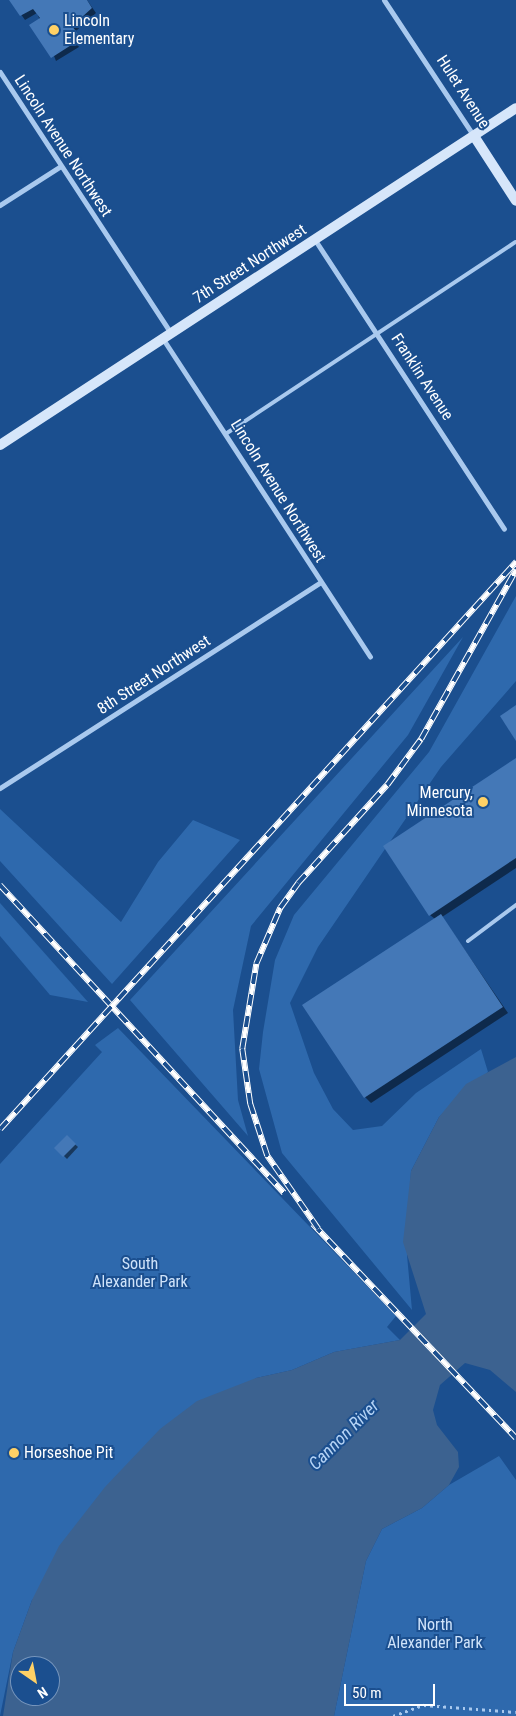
<!DOCTYPE html>
<style>
body{margin:0}
#map{position:relative;width:516px;height:1716px;overflow:hidden;background:#1b4f8f;font-family:"Roboto Condensed",sans-serif}
div>[style]{position:absolute}
.green>*{inset:0;background:#2e69ad}
.water>*{inset:0;background:#3c6290}
.shadow>*{inset:0;background:#0007}
.building>*{inset:0;background:#4478b7}
.path>*{height:2.5px;margin-top:-1.25px;transform-origin:0;background:repeating-linear-gradient(90deg,#a9c9ee 0 2.5px,transparent 0 6.5px)}
.lane>*{height:4px;margin:-2px;padding:0 2px;transform-origin:2px;border-radius:2px;background:#a9c9ee}
.street>*{height:5px;margin:-2.5px;padding:0 2.5px;transform-origin:2.5px;border-radius:2.5px;background:#a9c9ee}
.secondary>*{height:10px;margin:-5px;padding:0 5px;transform-origin:5px;border-radius:5px;background:#d6e6fa}
.rail>*{height:5.5px;margin-top:-2.75px;transform-origin:0;background:repeating-linear-gradient(90deg,#1b4f8f 0 11px,#fff 0 22px);box-sizing:border-box;border-block:1px solid #fff}
.dots>*{width:14px;height:14px;translate:-50% -50%;box-sizing:border-box;border:2px solid #1b4f8f;border-radius:50%}
span{translate:-50% -50%;white-space:nowrap;text-align:center;line-height:1.15;-webkit-text-stroke:4px #1b4f8f;paint-order:stroke}
.poi-label{font-size:16px;color:#fff}
.left{translate:0 -50%;text-align:left}
.right{translate:-100% -50%;text-align:right}
.street-label{font-size:16px;color:#fff}
.park-label{font-size:16px;color:#cfe3fa}
.water-label{font-size:18px;color:#b5d3f5;font-style:italic}
.north{position:absolute;left:10px;top:1656px;width:50px;height:50px;box-sizing:border-box;background:#1b4f8f;border:1px solid #7695bc;border-radius:50%;rotate:147deg;font-size:14px;font-weight:700;line-height:20px;text-align:center;color:#fff}
.north::after{content:'';display:block;margin:auto;width:18px;height:22px;background:#ffd166;clip-path:polygon(50% 0,100% 100%,50% 72%,0 100%)}
.scale{position:absolute;left:344px;top:1684px;width:91px;height:22px;box-sizing:border-box;border:2px solid #fff;border-top:0;padding-left:6px;font-size:15px;line-height:18px;white-space:nowrap;color:#fff;-webkit-text-stroke:4px #1b4f8f;paint-order:stroke}
</style>
<div id="map">
<div class="green">
<i style="clip-path:polygon(516px 596px,516px 681px,441px 767px,318px 947px,290px 1003px,314px 1073px,333px 1109px,353px 1130px,382px 1126px,416px 1093px,481px 1049px,488px 1072px,439px 1117px,411px 1171px,407px 1255px,412px 1310px,282px 1153px,259px 1069px,263px 1032px,275px 960px,294px 915px,429px 752px)"></i>
<i style="clip-path:polygon(463px 637px,408px 735px,251px 926px,233px 1010px,238px 1100px,248px 1136px,130px 1000px)"></i>
<i style="clip-path:polygon(0 809px,121px 922px,158px 862px,193px 820px,240px 840px,112px 984px,0 861px)"></i>
<i style="clip-path:polygon(0 903px,88px 1002px,50px 995px,0 936px)"></i>
<i style="clip-path:polygon(118px 1028px,396px 1316px,387px 1327px,400px 1340px,334px 1352px,292px 1370px,256px 1378px,32px 1600px,13px 1652px,0 1716px,0 1164px,102px 1052px,95px 1045px)"></i>
<i style="clip-path:polygon(499px 1456px,516px 1480px,516px 1716px,334px 1716px,366px 1561px,382px 1529px,422px 1508px,449px 1485px)"></i>
</div>
<div class="water">
<i style="clip-path:polygon(evenodd,516px 1057px,516px 1392px,490px 1370px,465px 1363px,440px 1385px,433px 1410px,437px 1425px,458px 1452px,459px 1467px,449px 1485px,422px 1508px,382px 1529px,366px 1561px,334px 1716px,3px 1716px,13px 1652px,32px 1600px,59px 1546px,105px 1487px,160px 1429px,197px 1401px,256px 1378px,292px 1370px,334px 1352px,400px 1340px,426px 1314px,403px 1242px,411px 1171px,439px 1117px,466px 1084px,516px 1057px,20px 1666px,50px 1666px,50px 1696px,20px 1696px,20px 1666px)"></i>
</div>
<div class="shadow">
<i style="clip-path:polygon(11px 0,87px 0,96px 13px,76px 31px,81px 39px,76px 42px,79px 47px,56px 61px,37px 13px,25px 20px)"></i>
<i style="clip-path:polygon(516px 760px,516px 868px,442px 917px,508px 1013px,371px 1103px,365px 1097px,435px 919px,430px 915px)"></i>
<i style="clip-path:polygon(67px 1137px,78px 1147px,67px 1159px,56px 1148px)"></i>
</div>
<div class="building">
<i style="clip-path:polygon(9px 0,87px 0,92px 8px,72px 26px,78px 34px,73px 37px,76px 42px,51px 58px,29px 25px,40px 18px,33px 9px,20px 16px)"></i>
<i style="clip-path:polygon(516px 705px,516px 741px,500px 716px)"></i>
<i style="clip-path:polygon(516px 758px,516px 858px,429px 916px,383px 846px)"></i>
<i style="clip-path:polygon(441px 914px,503px 1007px,364px 1098px,302px 1005px)"></i>
<i style="clip-path:polygon(67px 1135px,76px 1144px,63px 1157px,54px 1148px)"></i>
</div>
<div class="path">
<i style="left:393px;top:1716px;width:33px;rotate:-20deg"></i>
<i style="left:424px;top:1705px;width:92px;rotate:4.4deg"></i>
</div>
<div class="lane">
<i style="left:227px;top:433px;width:346px;rotate:-33.5deg"></i>
<i style="left:468px;top:941px;width:60px;rotate:-36.9deg"></i>
</div>
<div class="street">
<i style="left:384px;top:0;width:162px;rotate:56.6deg"></i>
<i style="left:0;top:72px;width:312px;rotate:56.8deg"></i>
<i style="left:0;top:205px;width:72px;rotate:-32.6deg"></i>
<i style="left:315px;top:240px;width:345px;rotate:56.8deg"></i>
<i style="left:163px;top:339px;width:379px;rotate:56.9deg"></i>
<i style="left:0;top:788px;width:381px;rotate:-32.7deg"></i>
</div>
<div class="secondary">
<i style="left:474px;top:136px;width:77px;rotate:57.1deg"></i>
<i style="left:0;top:445px;width:616px;rotate:-33.15deg"></i>
</div>
<div class="rail">
<i style="left:0;top:885px;width:419px;rotate:47.3deg"></i>
<i style="left:0;top:1129px;width:767px;rotate:-47.7deg"></i>
<i style="left:313px;top:1224px;width:295px;rotate:46.5deg"></i>
<i style="left:318px;top:1229px;width:89px;rotate:-124.9deg"></i>
<i style="left:267px;top:1156px;width:55px;rotate:-108.1deg"></i>
<i style="left:250px;top:1104px;width:56px;rotate:-98.3deg"></i>
<i style="left:242px;top:1049px;width:86px;rotate:-80.6deg"></i>
<i style="left:256px;top:964px;width:61px;rotate:-66.8deg"></i>
<i style="left:280px;top:908px;width:31px;rotate:-54deg"></i>
<i style="left:298px;top:883px;width:132px;rotate:-47.8deg"></i>
<i style="left:387px;top:785px;width:57px;rotate:-53.5deg"></i>
<i style="left:421px;top:739px;width:194px;rotate:-60.7deg"></i>
</div>
<div class="dots">
<i style="left:54px;top:30px;background:#ffd166"></i>
<i style="left:483px;top:802px;background:#ffd166"></i>
<i style="left:14px;top:1453px;background:#ffd166"></i>
</div>
<div class="poi-label">
<span class="left" style="left:64px;top:30px">Lincoln<br>Elementary</span>
<span class="right" style="left:473px;top:802px">Mercury,<br>Minnesota</span>
<span class="left" style="left:24px;top:1453px">Horseshoe Pit</span>
</div>
<div class="street-label">
<span style="left:463px;top:92px;rotate:57deg">Hulet Avenue</span>
<span style="left:63px;top:146px;rotate:57deg">Lincoln Avenue Northwest</span>
<span style="left:250px;top:264px;rotate:-33deg">7th Street Northwest</span>
<span style="left:422px;top:377px;rotate:57deg">Franklin Avenue</span>
<span style="left:278px;top:491px;rotate:58deg">Lincoln Avenue Northwest</span>
<span style="left:154px;top:675px;rotate:-33deg">8th Street Northwest</span>
</div>
<div class="park-label">
<span style="left:140px;top:1273px">South<br>Alexander Park</span>
<span style="left:435px;top:1634px">North<br>Alexander Park</span>
</div>
<div class="water-label">
<span style="left:344px;top:1435px;rotate:-45deg">Cannon River</span>
</div>
<div class="north">N</div>
<div class="scale">50 m</div>
</div>
